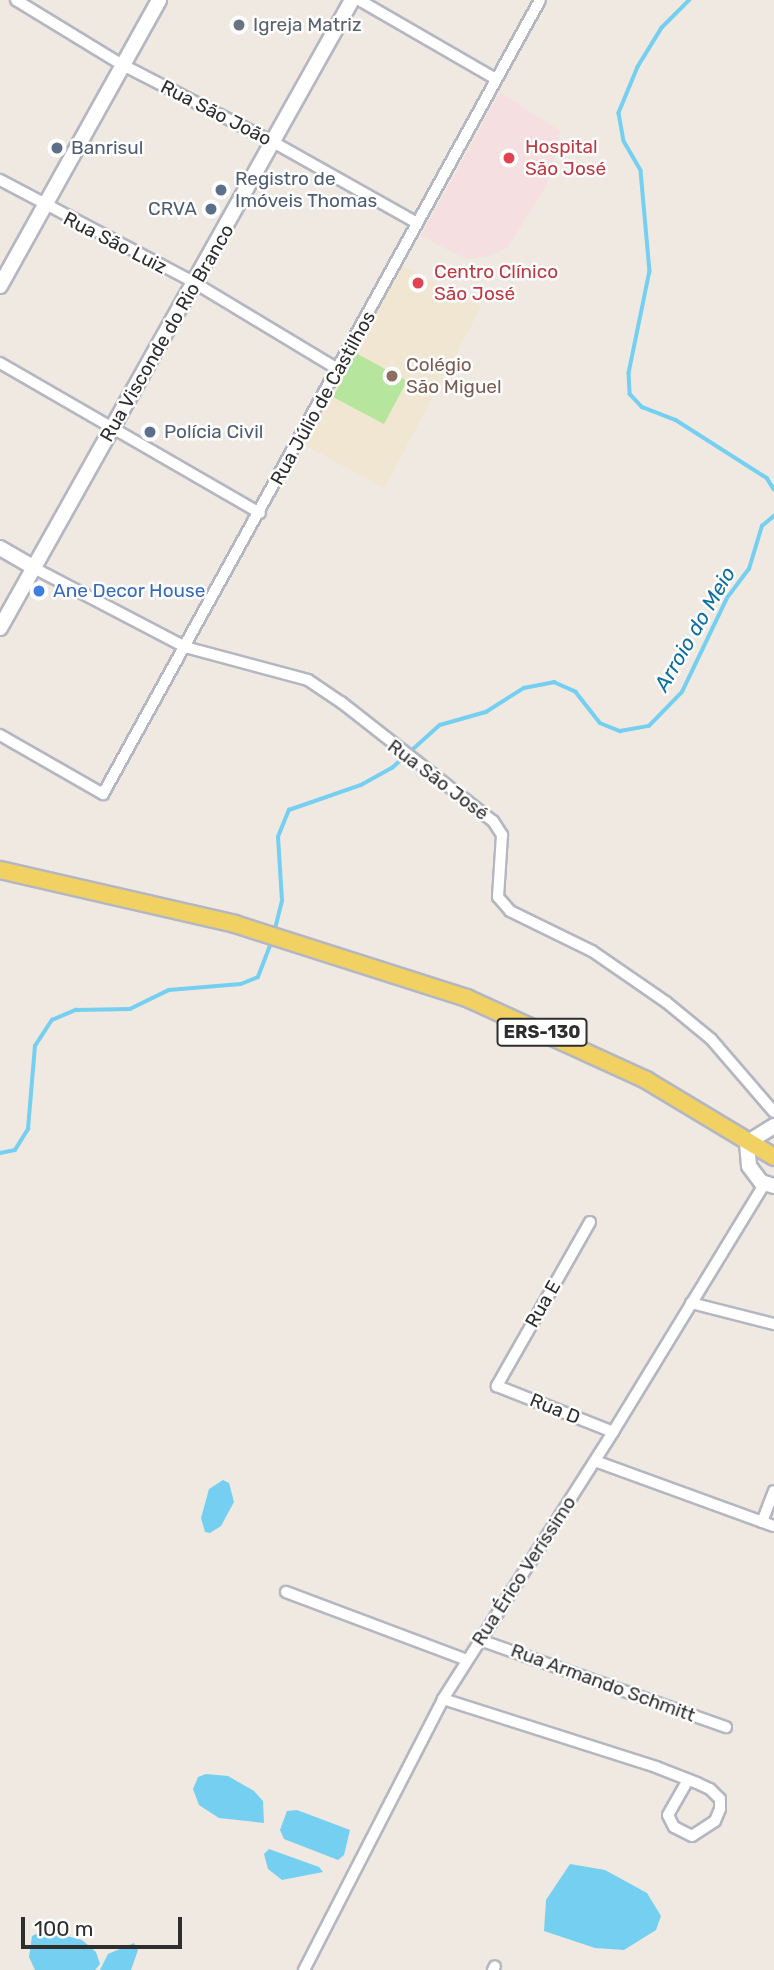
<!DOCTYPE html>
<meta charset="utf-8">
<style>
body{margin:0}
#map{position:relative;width:774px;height:1970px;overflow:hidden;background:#efe9e1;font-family:Rubik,sans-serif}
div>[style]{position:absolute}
.education>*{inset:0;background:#f0e6d1}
.medical>*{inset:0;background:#f5dfe0}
.green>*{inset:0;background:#b6e59e}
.water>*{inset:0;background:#75cff0}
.stream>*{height:3.5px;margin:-1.75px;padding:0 1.75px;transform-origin:1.75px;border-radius:1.75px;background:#75cff0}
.roads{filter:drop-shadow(2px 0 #b4b7c1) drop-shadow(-2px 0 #b4b7c1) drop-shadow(0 2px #b4b7c1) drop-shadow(0 -2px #b4b7c1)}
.street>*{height:10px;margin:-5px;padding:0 5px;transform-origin:5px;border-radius:5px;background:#fff}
.secondary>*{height:14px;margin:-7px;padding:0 7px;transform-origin:7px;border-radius:7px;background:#fff}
.primary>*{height:16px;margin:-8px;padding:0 8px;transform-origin:8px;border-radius:8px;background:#f2d163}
.dots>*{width:19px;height:19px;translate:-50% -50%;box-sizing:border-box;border:4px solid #fff;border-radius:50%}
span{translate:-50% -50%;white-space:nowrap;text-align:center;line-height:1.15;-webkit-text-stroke:5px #fff;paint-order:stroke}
.shield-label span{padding:2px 5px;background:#fff;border:2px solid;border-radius:5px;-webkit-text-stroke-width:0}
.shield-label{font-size:18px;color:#2e2e2e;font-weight:700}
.worship-label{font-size:19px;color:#5b616d}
.left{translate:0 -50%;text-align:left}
.street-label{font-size:19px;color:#2e2e2e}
.health-label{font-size:19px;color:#be3a42}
.service-label{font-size:19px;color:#4e5e75}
.right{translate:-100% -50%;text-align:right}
.education-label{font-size:19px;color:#785e54}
.shop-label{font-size:19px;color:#366cbe}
.water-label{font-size:21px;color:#0d6fa3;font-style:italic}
.scale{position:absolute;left:21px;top:1917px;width:161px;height:32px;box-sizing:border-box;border:4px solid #2e2e2e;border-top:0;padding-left:9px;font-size:21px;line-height:24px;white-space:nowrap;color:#2e2e2e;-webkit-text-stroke:5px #fff;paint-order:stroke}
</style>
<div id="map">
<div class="education">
<i style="clip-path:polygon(400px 264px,481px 307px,384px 488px,303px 444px)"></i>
</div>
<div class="medical">
<i style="clip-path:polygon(500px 92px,560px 131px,547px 184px,508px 247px,489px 256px,466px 259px,421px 236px)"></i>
</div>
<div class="green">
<i style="clip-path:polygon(356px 353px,407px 381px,384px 424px,333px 397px)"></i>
</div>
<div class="water">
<i style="clip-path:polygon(223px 1480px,229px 1483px,234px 1502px,221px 1526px,210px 1533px,205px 1532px,201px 1518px,209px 1489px)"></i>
<i style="clip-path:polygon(206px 1774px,228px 1776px,254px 1791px,263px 1801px,264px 1823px,219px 1818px,199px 1805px,193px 1789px,198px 1777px)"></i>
<i style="clip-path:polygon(297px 1810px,350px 1830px,344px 1855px,338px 1860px,284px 1839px,280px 1830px,287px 1811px)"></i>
<i style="clip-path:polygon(269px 1849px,319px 1867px,323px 1872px,282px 1880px,268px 1869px,264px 1854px)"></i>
<i style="clip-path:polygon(570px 1864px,605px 1870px,647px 1893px,661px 1916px,656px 1930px,624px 1950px,595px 1948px,544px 1931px,546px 1900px)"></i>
<i style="clip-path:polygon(44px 1930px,82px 1940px,96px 1952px,100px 1964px,95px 1970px,35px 1970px,29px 1957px,32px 1936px)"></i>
<i style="clip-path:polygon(134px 1943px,138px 1950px,131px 1970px,100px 1970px,108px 1954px)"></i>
</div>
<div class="stream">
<i style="left:690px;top:0;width:40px;rotate:135deg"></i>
<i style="left:662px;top:28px;width:46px;rotate:121.6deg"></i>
<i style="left:638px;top:67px;width:50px;rotate:112.4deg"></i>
<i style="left:619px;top:113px;width:28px;rotate:80deg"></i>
<i style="left:624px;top:141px;width:34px;rotate:60deg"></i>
<i style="left:641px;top:171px;width:100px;rotate:84.9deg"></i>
<i style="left:650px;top:271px;width:104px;rotate:101.6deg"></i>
<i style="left:629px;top:373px;width:21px;rotate:87deg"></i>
<i style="left:630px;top:394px;width:18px;rotate:47deg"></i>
<i style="left:642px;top:407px;width:36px;rotate:21deg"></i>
<i style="left:676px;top:420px;width:108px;rotate:32.5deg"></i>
<i style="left:767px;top:478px;width:13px;rotate:58deg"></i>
<i style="left:274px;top:933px;width:33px;rotate:-76deg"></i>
<i style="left:282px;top:901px;width:64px;rotate:-93.6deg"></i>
<i style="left:278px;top:837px;width:29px;rotate:-68deg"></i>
<i style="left:289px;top:810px;width:76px;rotate:-19.1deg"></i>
<i style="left:361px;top:785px;width:35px;rotate:-29deg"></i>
<i style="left:392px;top:768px;width:64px;rotate:-41.9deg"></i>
<i style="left:440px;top:725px;width:48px;rotate:-15.8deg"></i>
<i style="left:486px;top:712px;width:45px;rotate:-32.3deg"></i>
<i style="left:524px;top:688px;width:31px;rotate:-11deg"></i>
<i style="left:554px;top:682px;width:24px;rotate:24deg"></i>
<i style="left:576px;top:692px;width:39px;rotate:52deg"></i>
<i style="left:600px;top:723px;width:22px;rotate:22deg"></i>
<i style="left:620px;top:731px;width:29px;rotate:-10deg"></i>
<i style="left:649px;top:726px;width:47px;rotate:-45.9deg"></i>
<i style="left:682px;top:692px;width:104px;rotate:-64.4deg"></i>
<i style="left:727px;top:598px;width:36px;rotate:-53deg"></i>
<i style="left:749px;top:569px;width:45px;rotate:-73.2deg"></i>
<i style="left:762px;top:526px;width:16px;rotate:-40deg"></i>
<i style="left:0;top:1153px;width:15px;rotate:-11deg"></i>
<i style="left:15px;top:1150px;width:25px;rotate:-58deg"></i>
<i style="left:28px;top:1129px;width:83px;rotate:-85.2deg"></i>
<i style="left:35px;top:1046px;width:31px;rotate:-57deg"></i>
<i style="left:52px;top:1020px;width:26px;rotate:-23deg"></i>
<i style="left:76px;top:1010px;width:54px;rotate:-1.1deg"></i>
<i style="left:130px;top:1009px;width:43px;rotate:-26deg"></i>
<i style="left:169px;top:990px;width:72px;rotate:-4.8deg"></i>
<i style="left:241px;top:984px;width:18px;rotate:-22deg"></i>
<i style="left:258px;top:977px;width:39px;rotate:-69deg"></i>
</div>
<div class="roads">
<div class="street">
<i style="left:16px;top:0;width:123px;rotate:31.4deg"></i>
<i style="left:121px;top:64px;width:173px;rotate:27.2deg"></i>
<i style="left:275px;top:143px;width:163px;rotate:29.4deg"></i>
<i style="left:359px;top:0;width:158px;rotate:30deg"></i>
<i style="left:0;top:180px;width:221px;rotate:27.8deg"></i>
<i style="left:195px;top:283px;width:168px;rotate:31.1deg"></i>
<i style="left:0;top:363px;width:300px;rotate:30deg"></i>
<i style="left:34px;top:568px;width:170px;rotate:27.6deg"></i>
<i style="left:185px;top:647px;width:127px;rotate:15deg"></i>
<i style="left:308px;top:680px;width:40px;rotate:34deg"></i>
<i style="left:341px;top:702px;width:193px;rotate:38.1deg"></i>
<i style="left:493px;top:821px;width:17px;rotate:57deg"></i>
<i style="left:502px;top:835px;width:62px;rotate:93.7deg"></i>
<i style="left:498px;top:897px;width:18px;rotate:49deg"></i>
<i style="left:510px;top:911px;width:91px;rotate:26deg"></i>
<i style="left:592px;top:951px;width:90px;rotate:34.6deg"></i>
<i style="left:666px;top:1002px;width:58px;rotate:39.4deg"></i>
<i style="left:711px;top:1039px;width:96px;rotate:49.2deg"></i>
<i style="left:0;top:735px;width:119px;rotate:29.8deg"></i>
<i style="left:103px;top:794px;width:906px;rotate:-61.17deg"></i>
<i style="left:590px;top:1222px;width:189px;rotate:119.6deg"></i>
<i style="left:497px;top:1386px;width:125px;rotate:21.6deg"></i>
<i style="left:691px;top:1303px;width:86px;rotate:14.2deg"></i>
<i style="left:595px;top:1461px;width:190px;rotate:20deg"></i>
<i style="left:762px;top:1522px;width:33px;rotate:-69deg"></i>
<i style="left:286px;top:1592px;width:193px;rotate:20.6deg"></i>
<i style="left:480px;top:1640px;width:261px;rotate:19.5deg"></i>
<i style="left:443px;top:1699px;width:224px;rotate:17.7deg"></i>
<i style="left:656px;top:1767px;width:44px;rotate:21.3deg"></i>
<i style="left:697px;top:1783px;width:14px;rotate:25deg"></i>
<i style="left:710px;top:1789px;width:14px;rotate:45deg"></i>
<i style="left:720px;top:1799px;width:10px;rotate:90deg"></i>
<i style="left:720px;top:1809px;width:13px;rotate:113deg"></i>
<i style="left:715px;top:1821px;width:27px;rotate:147deg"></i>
<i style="left:692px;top:1836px;width:20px;rotate:-153deg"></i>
<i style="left:674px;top:1827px;width:13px;rotate:-117deg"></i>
<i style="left:668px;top:1815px;width:40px;rotate:-60.3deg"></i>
<i style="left:304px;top:1970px;width:305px;rotate:-62.8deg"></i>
<i style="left:443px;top:1699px;width:317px;rotate:-57.5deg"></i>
<i style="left:613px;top:1432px;width:286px;rotate:-58.6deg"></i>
<i style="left:762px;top:1188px;width:6px;rotate:-99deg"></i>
<i style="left:493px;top:1970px;width:4px;rotate:-63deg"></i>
</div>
<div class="secondary">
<i style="left:0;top:286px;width:327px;rotate:-60.9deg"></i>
<i style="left:0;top:548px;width:39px;rotate:30deg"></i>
<i style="left:0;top:628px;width:720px;rotate:-60.73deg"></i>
<i style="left:774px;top:1126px;width:32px;rotate:148deg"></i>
<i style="left:747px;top:1143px;width:23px;rotate:85deg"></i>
<i style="left:749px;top:1166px;width:20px;rotate:53deg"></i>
<i style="left:761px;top:1182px;width:14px;rotate:17deg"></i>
</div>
<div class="primary">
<i style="left:0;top:870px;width:241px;rotate:12.9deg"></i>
<i style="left:235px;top:924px;width:244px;rotate:17.7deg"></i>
<i style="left:467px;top:998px;width:197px;rotate:24.6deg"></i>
<i style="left:646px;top:1080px;width:149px;rotate:31deg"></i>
</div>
</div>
<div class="dots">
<i style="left:239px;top:25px;background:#6b7280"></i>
<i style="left:57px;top:148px;background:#5c6f8a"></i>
<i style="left:509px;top:158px;background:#e0444e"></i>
<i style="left:221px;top:190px;background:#5c6f8a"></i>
<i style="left:211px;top:209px;background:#5c6f8a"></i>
<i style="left:418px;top:283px;background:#e0444e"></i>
<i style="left:392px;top:376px;background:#8d6e63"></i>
<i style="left:150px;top:432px;background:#5c6f8a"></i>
<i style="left:39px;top:591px;background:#3f7fe0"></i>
</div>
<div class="shield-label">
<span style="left:542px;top:1032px">ERS-130</span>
</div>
<div class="worship-label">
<span class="left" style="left:253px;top:25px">Igreja Matriz</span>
</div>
<div class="street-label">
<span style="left:216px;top:113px;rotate:27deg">Rua São João</span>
<span style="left:115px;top:243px;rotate:27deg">Rua São Luiz</span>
<span style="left:167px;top:333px;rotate:-60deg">Rua Visconde do Rio Branco</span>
<span style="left:323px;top:398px;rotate:-61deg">Rua Júlio de Castilhos</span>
<span style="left:438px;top:780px;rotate:37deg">Rua São José</span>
<span style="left:543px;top:1304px;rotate:-60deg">Rua E</span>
<span style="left:555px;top:1409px;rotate:22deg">Rua D</span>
<span style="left:524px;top:1571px;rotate:-57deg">Rua Érico Veríssimo</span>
<span style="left:603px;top:1683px;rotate:20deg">Rua Armando Schmitt</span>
</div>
<div class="health-label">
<span class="left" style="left:525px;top:158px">Hospital<br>São José</span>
<span class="left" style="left:434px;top:283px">Centro Clínico<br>São José</span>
</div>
<div class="service-label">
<span class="left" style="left:71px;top:148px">Banrisul</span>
<span class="left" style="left:235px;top:190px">Registro de<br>Imóveis Thomas</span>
<span class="right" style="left:197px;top:209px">CRVA</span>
<span class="left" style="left:164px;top:432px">Polícia Civil</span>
</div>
<div class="education-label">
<span class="left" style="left:406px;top:376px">Colégio<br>São Miguel</span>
</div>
<div class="shop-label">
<span class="left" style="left:53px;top:591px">Ane Decor House</span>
</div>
<div class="water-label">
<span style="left:695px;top:629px;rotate:-60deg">Arroio do Meio</span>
</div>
<div class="scale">100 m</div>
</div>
